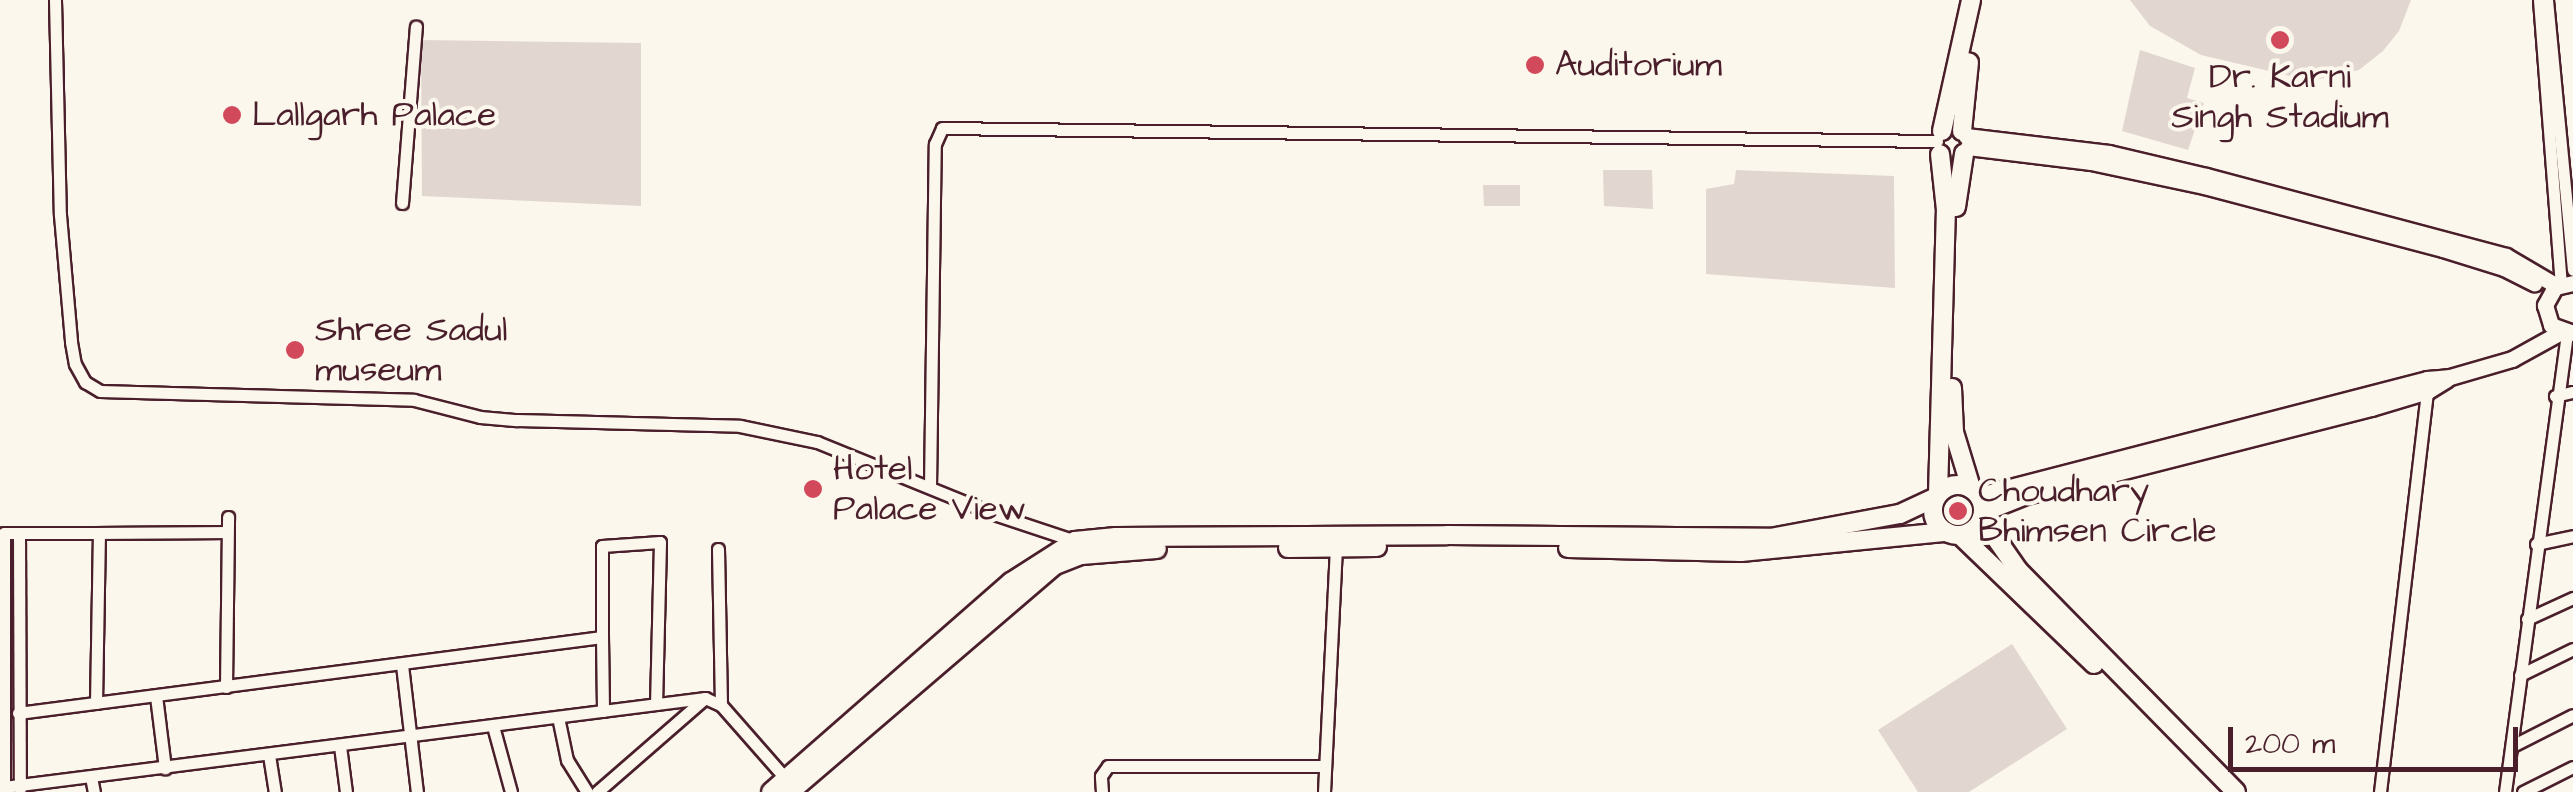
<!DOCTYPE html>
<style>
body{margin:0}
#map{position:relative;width:2573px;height:792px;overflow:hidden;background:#fbf7ec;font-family:"Architects Daughter",sans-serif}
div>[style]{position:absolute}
.green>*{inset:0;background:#e2d7d0}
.roads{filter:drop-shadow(2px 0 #4a1f2b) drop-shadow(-2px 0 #4a1f2b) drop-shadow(0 2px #4a1f2b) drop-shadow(0 -2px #4a1f2b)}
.street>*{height:11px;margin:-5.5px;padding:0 5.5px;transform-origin:5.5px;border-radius:5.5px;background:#fbf7ec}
.secondary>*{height:15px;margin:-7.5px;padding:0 7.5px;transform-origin:7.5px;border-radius:7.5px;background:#fbf7ec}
.primary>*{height:18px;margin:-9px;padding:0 9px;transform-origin:9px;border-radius:9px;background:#fbf7ec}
.primary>.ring{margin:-9px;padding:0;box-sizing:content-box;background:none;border:18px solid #fbf7ec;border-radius:50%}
.dots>*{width:28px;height:28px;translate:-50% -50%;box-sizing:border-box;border:5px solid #fbf7ec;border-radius:50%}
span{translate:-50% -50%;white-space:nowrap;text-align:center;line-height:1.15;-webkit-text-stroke:8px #fbf7ec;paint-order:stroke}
.poi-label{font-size:35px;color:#4a1f2b}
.left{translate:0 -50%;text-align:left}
.scale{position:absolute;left:2228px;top:727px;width:290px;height:45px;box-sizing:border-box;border:5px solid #4a1f2b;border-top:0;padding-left:12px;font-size:30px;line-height:35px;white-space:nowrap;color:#4a1f2b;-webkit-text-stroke:8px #fbf7ec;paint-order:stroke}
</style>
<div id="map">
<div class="green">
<i style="clip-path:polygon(2130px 0,2411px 0,2399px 31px,2383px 51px,2359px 70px,2311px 81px,2201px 55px,2150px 26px)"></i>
<i style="clip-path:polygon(421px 40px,641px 43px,641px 206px,422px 196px)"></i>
<i style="clip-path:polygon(2140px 50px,2195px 68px,2187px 98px,2204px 103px,2188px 150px,2122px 131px)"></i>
<i style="clip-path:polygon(1603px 170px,1652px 170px,1653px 209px,1604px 206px)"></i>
<i style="clip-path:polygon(1736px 170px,1894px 176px,1895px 288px,1706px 274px,1706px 189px,1734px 184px)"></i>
<i style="clip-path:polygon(1483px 185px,1520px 185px,1520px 206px,1484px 206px)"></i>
<i style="clip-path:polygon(2012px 644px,2067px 729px,1969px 792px,1918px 792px,1878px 730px)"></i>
</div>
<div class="roads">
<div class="street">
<i style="left:55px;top:0;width:215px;rotate:88.7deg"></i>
<i style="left:60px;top:215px;width:127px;rotate:85deg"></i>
<i style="left:71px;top:342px;width:22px;rotate:80deg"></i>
<i style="left:75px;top:364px;width:21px;rotate:61deg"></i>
<i style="left:85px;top:382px;width:17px;rotate:31deg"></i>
<i style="left:100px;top:391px;width:314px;rotate:1.6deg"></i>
<i style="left:414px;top:400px;width:68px;rotate:14.4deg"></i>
<i style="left:480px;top:417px;width:37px;rotate:5deg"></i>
<i style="left:517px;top:420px;width:223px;rotate:1.5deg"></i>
<i style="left:740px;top:426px;width:79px;rotate:11.7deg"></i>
<i style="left:817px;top:442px;width:191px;rotate:22.1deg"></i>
<i style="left:994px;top:514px;width:85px;rotate:18.4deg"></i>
<i style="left:2539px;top:0;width:285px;rotate:85.6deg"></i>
<i style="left:2547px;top:0;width:271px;rotate:84.5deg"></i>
<i style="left:402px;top:203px;width:177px;rotate:-85.5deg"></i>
<i style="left:2555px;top:396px;width:18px;rotate:-13deg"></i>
<i style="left:930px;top:487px;width:343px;rotate:-89.2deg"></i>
<i style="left:935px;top:144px;width:17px;rotate:-66deg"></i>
<i style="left:942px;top:128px;width:995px;rotate:0.75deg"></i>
<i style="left:19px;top:533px;width:256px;rotate:89.8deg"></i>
<i style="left:2536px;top:544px;width:38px;rotate:-12deg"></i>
<i style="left:718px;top:549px;width:156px;rotate:88.9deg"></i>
<i style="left:2527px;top:619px;width:51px;rotate:-24.5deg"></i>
<i style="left:602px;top:637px;width:91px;rotate:-90deg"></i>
<i style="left:602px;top:546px;width:58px;rotate:-3.9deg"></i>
<i style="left:660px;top:542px;width:162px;rotate:91.4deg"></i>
<i style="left:402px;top:665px;width:128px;rotate:83.3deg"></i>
<i style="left:2520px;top:675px;width:59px;rotate:-26.1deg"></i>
<i style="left:226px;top:687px;width:170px;rotate:-89.3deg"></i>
<i style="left:156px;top:696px;width:73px;rotate:82.9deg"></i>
<i style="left:96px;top:703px;width:170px;rotate:-89deg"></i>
<i style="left:99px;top:533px;width:128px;rotate:-0.4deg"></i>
<i style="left:18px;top:713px;width:589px;rotate:-7.41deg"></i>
<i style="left:602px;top:637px;width:74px;rotate:89.2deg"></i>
<i style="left:558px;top:717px;width:44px;rotate:78.2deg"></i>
<i style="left:567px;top:760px;width:38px;rotate:58deg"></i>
<i style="left:493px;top:726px;width:68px;rotate:74.7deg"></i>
<i style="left:340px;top:746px;width:46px;rotate:82.6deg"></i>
<i style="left:2512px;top:746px;width:68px;rotate:-26.9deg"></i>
<i style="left:269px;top:755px;width:37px;rotate:81deg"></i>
<i style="left:91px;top:777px;width:15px;rotate:79deg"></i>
<i style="left:4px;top:787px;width:707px;rotate:-7.24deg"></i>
<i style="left:705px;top:698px;width:17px;rotate:24deg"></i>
<i style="left:721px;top:705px;width:98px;rotate:48.7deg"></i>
<i style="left:4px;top:792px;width:259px;rotate:-90deg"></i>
<i style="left:4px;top:533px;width:95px"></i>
<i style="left:597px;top:792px;width:143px;rotate:-41deg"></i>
<i style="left:1102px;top:792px;width:16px;rotate:-94deg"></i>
<i style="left:1101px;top:776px;width:12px;rotate:-55deg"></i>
<i style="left:1108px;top:766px;width:215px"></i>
<i style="left:1324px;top:792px;width:243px;rotate:-87.2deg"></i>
<i style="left:2380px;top:792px;width:411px;rotate:-83.3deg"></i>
<i style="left:2505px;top:792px;width:463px;rotate:-82.3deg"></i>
<i style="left:2523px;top:792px;width:56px;rotate:-26.6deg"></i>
</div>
<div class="secondary">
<i style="left:1966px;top:136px;width:144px;rotate:6.8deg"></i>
<i style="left:2109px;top:153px;width:100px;rotate:13.3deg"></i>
<i style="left:2206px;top:176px;width:310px;rotate:14.9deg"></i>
<i style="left:2506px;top:256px;width:59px;rotate:30.5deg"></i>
<i style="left:1968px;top:147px;width:124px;rotate:7deg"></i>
<i style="left:2091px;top:162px;width:116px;rotate:12deg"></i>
<i style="left:2204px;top:186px;width:247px;rotate:14.8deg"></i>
<i style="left:2443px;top:249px;width:64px;rotate:17.3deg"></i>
<i style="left:2504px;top:268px;width:34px;rotate:27deg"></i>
<i style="left:2573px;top:283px;width:18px;rotate:167deg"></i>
<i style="left:2555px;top:287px;width:21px;rotate:119deg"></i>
<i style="left:2545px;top:305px;width:21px;rotate:73deg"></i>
<i style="left:2551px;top:325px;width:23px;rotate:20deg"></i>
<i style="left:1979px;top:495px;width:463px;rotate:-14.5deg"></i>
<i style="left:2427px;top:379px;width:23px;rotate:-5deg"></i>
<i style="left:2450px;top:377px;width:65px;rotate:-16.2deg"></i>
<i style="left:2512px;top:359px;width:56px;rotate:-28.9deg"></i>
<i style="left:1983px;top:513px;width:46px;rotate:-21.6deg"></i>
<i style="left:2026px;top:496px;width:356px;rotate:-14.3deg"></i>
<i style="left:2371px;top:408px;width:59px;rotate:-16.6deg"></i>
<i style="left:2428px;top:391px;width:22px;rotate:-32deg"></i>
</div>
<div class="primary">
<i style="left:1942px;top:131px;width:134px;rotate:-77.5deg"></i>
<i style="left:1962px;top:131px;width:69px;rotate:-84.2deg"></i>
<i style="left:1956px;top:207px;width:54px;rotate:-81.4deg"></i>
<i style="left:1952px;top:388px;width:44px;rotate:87.4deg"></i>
<i style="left:1954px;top:432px;width:59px;rotate:73.1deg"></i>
<i class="ring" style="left:1933px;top:485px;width:32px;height:32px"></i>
<i style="left:1938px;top:494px;width:284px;rotate:-88.4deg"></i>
<i style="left:1946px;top:210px;width:56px;rotate:-96.1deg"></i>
<i style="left:1982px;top:518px;width:63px;rotate:55.3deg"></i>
<i style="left:2018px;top:570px;width:311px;rotate:45.5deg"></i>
<i style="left:1960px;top:535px;width:186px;rotate:43.9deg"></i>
<i style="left:1288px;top:548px;width:89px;rotate:-0.6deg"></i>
<i style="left:1568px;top:548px;width:173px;rotate:1.3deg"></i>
<i style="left:1741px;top:552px;width:206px;rotate:-5.6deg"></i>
<i style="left:771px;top:792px;width:319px;rotate:-41.2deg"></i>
<i style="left:1011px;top:582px;width:76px;rotate:-32.6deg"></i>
<i style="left:1075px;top:541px;width:41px;rotate:-5.6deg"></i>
<i style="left:1116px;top:537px;width:331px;rotate:-0.3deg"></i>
<i style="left:1447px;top:535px;width:323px;rotate:0.5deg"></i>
<i style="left:1770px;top:538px;width:132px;rotate:-10.5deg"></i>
<i style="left:1900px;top:514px;width:38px;rotate:-25deg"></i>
<i style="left:790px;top:792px;width:349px;rotate:-40.6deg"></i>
<i style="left:1055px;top:565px;width:28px;rotate:-21deg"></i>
<i style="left:1081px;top:555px;width:76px;rotate:-4.5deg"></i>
</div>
</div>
<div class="dots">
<i style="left:2280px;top:40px;background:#d1495b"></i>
<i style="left:1535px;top:65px;background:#d1495b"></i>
<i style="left:232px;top:115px;background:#d1495b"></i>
<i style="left:295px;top:350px;background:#d1495b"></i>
<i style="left:813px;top:489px;background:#d1495b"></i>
<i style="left:1958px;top:511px;background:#d1495b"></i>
</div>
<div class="poi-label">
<span class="left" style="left:1555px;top:65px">Auditorium</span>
<span style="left:2280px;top:97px">Dr. Karni<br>Singh Stadium</span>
<span class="left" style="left:252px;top:115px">Lallgarh Palace</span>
<span class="left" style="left:315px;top:350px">Shree Sadul<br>museum</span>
<span class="left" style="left:833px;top:489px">Hotel<br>Palace View</span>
<span class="left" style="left:1978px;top:511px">Choudhary<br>Bhimsen Circle</span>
</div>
<div class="scale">200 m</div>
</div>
